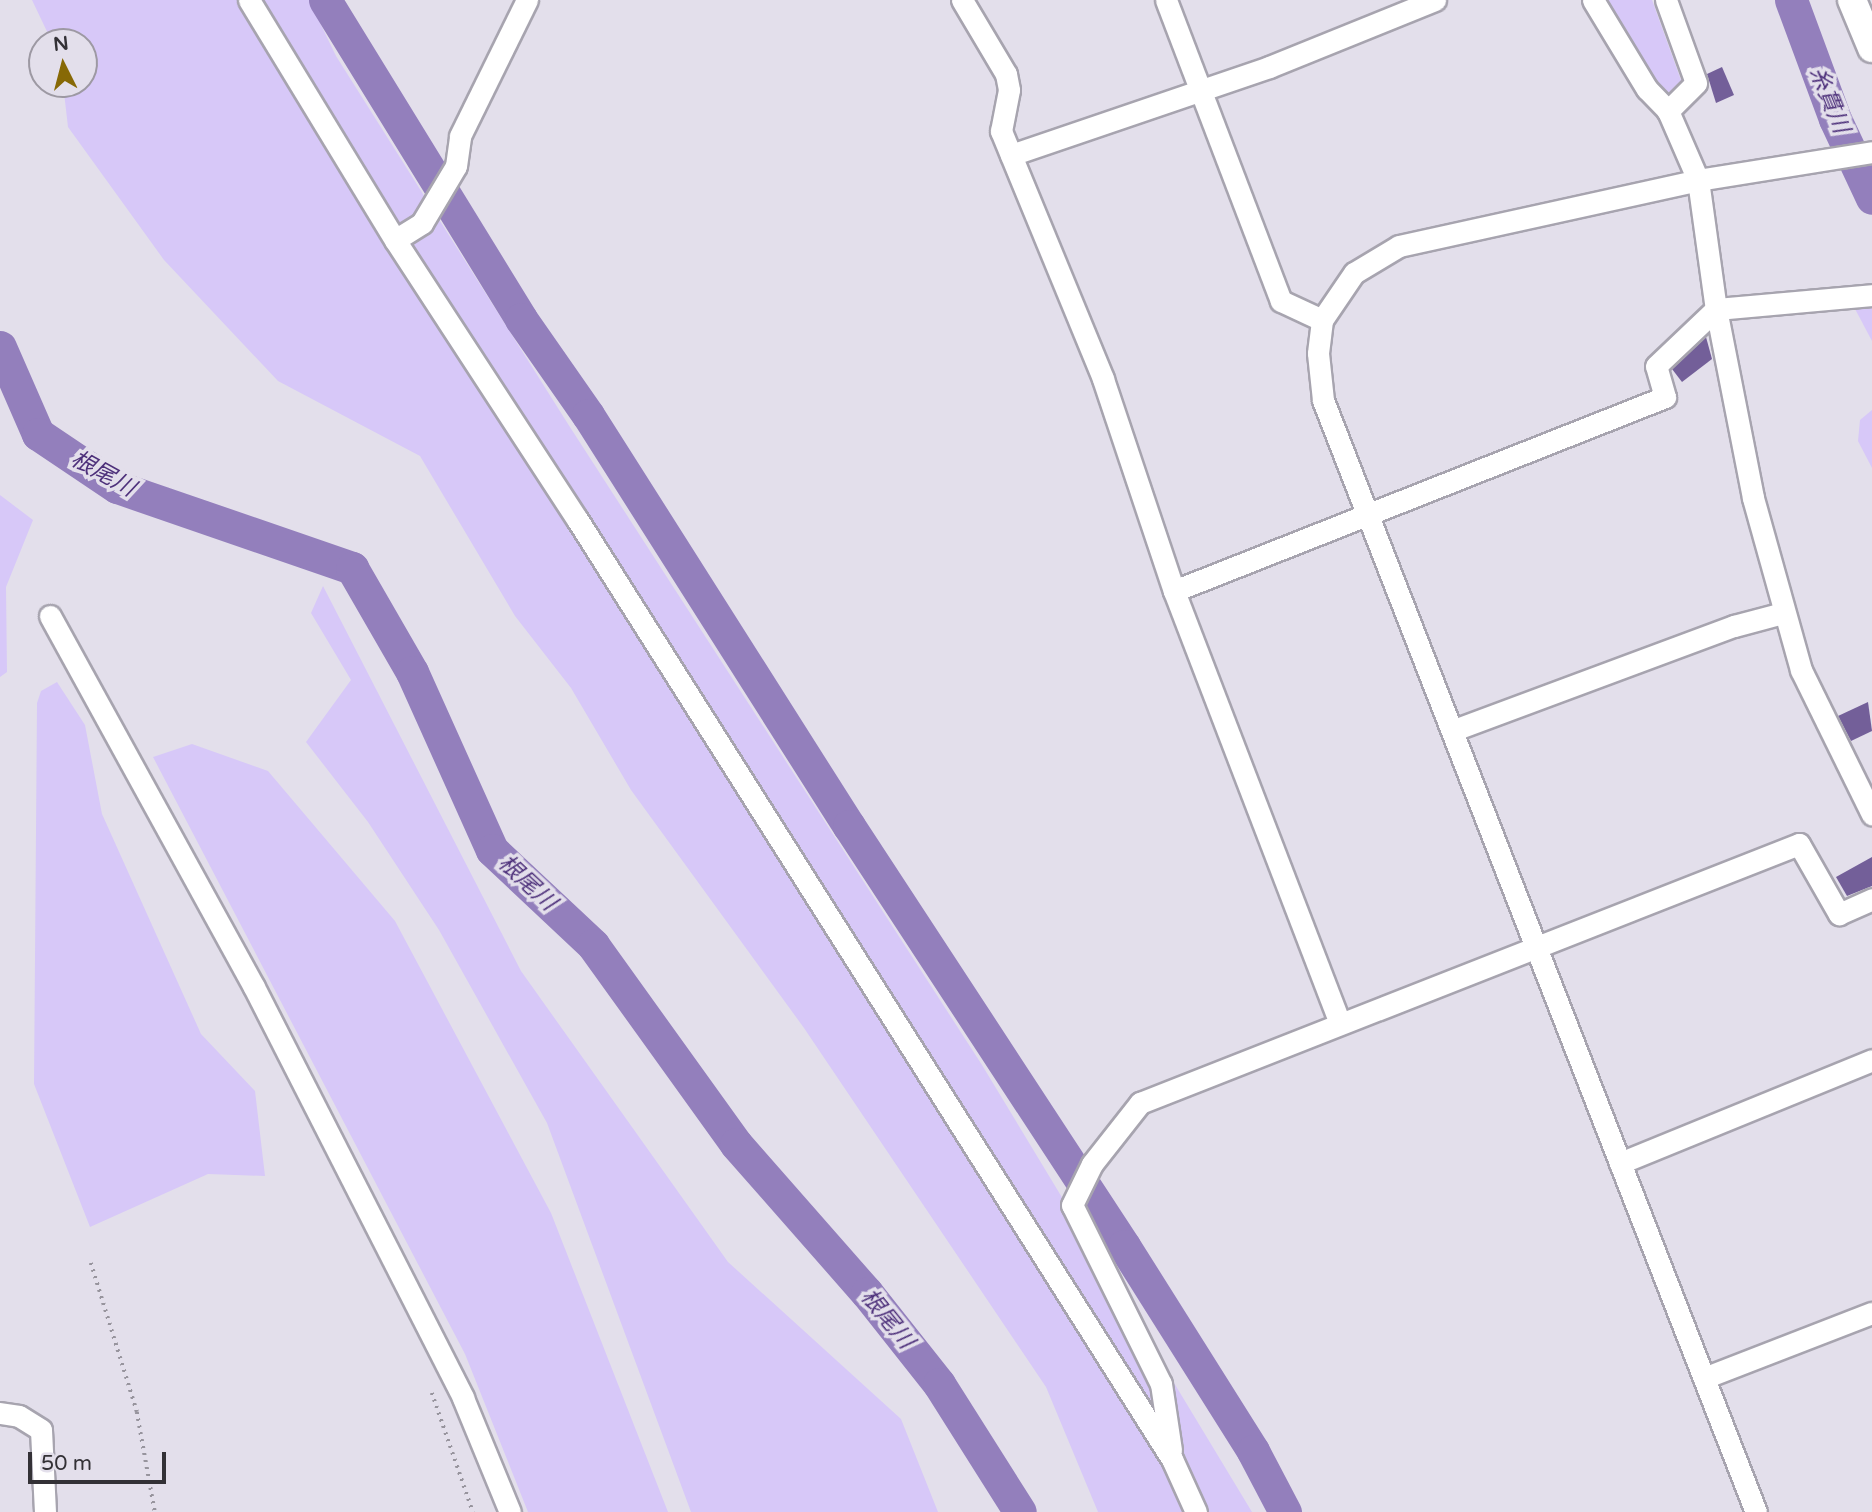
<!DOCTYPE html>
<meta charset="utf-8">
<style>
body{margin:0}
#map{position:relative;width:1872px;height:1512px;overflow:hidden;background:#e3dfeb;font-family:"Varela Round","Noto Sans JP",sans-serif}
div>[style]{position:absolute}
.green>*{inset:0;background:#d7c8f8}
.river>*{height:33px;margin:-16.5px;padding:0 16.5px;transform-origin:16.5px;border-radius:16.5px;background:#937fbc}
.building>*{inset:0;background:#735f99}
.path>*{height:3.5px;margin-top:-1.75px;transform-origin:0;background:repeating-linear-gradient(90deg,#97949d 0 2px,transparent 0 7px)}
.roads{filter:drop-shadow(2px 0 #a7a4af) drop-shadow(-2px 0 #a7a4af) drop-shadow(0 2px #a7a4af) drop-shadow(0 -2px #a7a4af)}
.minor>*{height:21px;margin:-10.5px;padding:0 10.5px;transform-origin:10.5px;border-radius:10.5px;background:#fff}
.major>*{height:28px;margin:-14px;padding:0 14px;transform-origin:14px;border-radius:14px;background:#fff}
span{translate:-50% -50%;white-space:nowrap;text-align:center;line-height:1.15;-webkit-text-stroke:7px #e3dfeb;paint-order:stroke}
.water-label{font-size:23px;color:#4e317b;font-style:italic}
.north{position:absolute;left:28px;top:28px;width:70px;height:70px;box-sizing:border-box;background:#e3dfeb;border:2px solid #9d99a3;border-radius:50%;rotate:354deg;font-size:19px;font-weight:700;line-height:28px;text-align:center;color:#333136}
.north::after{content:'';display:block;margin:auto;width:24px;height:32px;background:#876906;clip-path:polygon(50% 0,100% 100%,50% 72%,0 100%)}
.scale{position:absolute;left:28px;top:1452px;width:138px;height:32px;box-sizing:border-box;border:4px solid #333136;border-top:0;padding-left:9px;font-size:21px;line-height:24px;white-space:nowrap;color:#333136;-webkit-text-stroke:5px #e3dfeb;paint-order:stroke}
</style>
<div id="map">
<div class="green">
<i style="clip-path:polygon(32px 0,309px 0,336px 56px,568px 424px,982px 1065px,1252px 1512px,1098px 1512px,1046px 1387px,804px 1028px,631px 790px,571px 688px,515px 616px,420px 456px,278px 381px,164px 260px,68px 127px,63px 84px,84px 84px,84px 42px,52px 42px)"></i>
<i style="clip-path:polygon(1597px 0,1652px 0,1682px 83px,1662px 97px)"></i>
<i style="clip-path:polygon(1872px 303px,1872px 341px,1854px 307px)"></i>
<i style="clip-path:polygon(1872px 410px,1872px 468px,1858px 441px,1860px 420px)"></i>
<i style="clip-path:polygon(0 495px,33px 520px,6px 587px,7px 672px,0 677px)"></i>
<i style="clip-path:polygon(323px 586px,521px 971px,728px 1262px,901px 1419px,938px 1512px,691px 1512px,547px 1123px,439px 930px,368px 822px,306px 742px,351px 680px,311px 613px)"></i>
<i style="clip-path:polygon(57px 682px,85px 725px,102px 814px,201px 1034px,255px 1091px,265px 1176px,208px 1174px,90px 1227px,34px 1084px,37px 703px,41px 691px)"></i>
<i style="clip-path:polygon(192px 744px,268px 771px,395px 921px,551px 1213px,668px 1512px,528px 1512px,465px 1354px,153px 757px)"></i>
</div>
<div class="river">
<i style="left:325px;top:0;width:374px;rotate:58.4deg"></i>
<i style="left:521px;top:319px;width:117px;rotate:55.1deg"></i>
<i style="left:588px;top:415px;width:487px;rotate:57.6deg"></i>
<i style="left:849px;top:826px;width:502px;rotate:56.78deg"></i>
<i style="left:1124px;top:1246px;width:242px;rotate:57.8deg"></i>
<i style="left:1253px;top:1451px;width:69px;rotate:62.3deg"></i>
<i style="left:1791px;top:0;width:127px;rotate:69.7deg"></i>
<i style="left:1835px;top:119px;width:87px;rotate:64.9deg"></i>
<i style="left:0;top:347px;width:95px;rotate:66.4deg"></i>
<i style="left:38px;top:434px;width:95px;rotate:33.9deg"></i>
<i style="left:117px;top:487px;width:249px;rotate:19deg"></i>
<i style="left:352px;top:568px;width:120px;rotate:60deg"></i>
<i style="left:412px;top:672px;width:195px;rotate:65.8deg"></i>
<i style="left:492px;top:850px;width:139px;rotate:43.2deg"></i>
<i style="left:593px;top:945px;width:245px;rotate:54.3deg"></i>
<i style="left:736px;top:1144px;width:198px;rotate:48.7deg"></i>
<i style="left:867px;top:1293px;width:116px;rotate:51.6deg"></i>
<i style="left:939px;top:1384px;width:151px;rotate:57.7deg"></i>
</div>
<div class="building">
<i style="clip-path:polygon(1722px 67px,1734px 95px,1716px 103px,1707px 74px)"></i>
<i style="clip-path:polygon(1706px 337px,1712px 359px,1682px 382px,1672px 369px)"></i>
<i style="clip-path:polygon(1868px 702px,1872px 731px,1851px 741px,1838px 716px)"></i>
<i style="clip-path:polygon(1872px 857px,1872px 886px,1847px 896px,1836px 877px)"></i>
</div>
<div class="path">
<i style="left:91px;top:1263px;width:156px;rotate:72.8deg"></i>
<i style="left:137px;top:1412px;width:102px;rotate:79.8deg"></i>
<i style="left:432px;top:1393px;width:126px;rotate:71deg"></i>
</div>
<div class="roads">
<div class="minor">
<i style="left:249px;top:0;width:281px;rotate:58.7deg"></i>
<i style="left:395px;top:240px;width:333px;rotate:56.9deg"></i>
<i style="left:577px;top:519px;width:1112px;rotate:57.67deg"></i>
<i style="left:1172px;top:1459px;width:58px;rotate:65.6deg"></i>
<i style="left:962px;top:0;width:86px;rotate:59.3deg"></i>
<i style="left:1006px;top:74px;width:16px;rotate:79deg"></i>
<i style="left:1009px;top:90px;width:42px;rotate:101deg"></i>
<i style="left:1001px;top:131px;width:268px;rotate:67.6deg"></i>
<i style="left:1103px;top:379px;width:224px;rotate:71.5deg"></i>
<i style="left:1174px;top:591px;width:463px;rotate:69deg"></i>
<i style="left:1166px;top:0;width:322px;rotate:69.1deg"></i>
<i style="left:1281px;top:301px;width:45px;rotate:24.9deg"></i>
<i style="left:1593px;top:0;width:104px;rotate:58.8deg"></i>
<i style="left:1647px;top:89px;width:30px;rotate:46deg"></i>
<i style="left:1666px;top:0;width:88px;rotate:70.1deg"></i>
<i style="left:1696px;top:83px;width:40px;rotate:135deg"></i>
<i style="left:1668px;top:111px;width:75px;rotate:66.5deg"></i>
<i style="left:1698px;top:180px;width:130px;rotate:82.1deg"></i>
<i style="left:1716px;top:309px;width:193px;rotate:78.9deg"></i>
<i style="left:1753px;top:498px;width:179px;rotate:74.4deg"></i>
<i style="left:1801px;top:670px;width:161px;rotate:63.8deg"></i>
<i style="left:1011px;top:155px;width:273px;rotate:-18.8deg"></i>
<i style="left:1269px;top:67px;width:179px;rotate:-22deg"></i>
<i style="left:395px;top:240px;width:32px;rotate:-32deg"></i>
<i style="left:422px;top:223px;width:66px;rotate:-59.2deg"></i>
<i style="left:456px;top:166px;width:30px;rotate:-82deg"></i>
<i style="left:460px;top:136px;width:152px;rotate:-63.8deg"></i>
<i style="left:1174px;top:591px;width:528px;rotate:-21.56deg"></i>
<i style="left:1665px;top:397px;width:32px;rotate:-106deg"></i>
<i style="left:1656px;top:366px;width:83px;rotate:-43.5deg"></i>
<i style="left:1716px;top:309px;width:157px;rotate:-5.1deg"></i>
<i style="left:50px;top:616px;width:423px;rotate:61.2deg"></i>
<i style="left:254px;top:987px;width:461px;rotate:63deg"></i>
<i style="left:463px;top:1398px;width:123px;rotate:67.6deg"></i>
<i style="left:1454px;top:730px;width:299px;rotate:-20.4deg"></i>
<i style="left:1734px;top:626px;width:51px;rotate:-14.9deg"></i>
<i style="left:1620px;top:1163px;width:272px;rotate:-22.2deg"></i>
<i style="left:1704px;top:1378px;width:180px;rotate:-21.2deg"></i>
<i style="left:0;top:1413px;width:19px;rotate:9deg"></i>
<i style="left:19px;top:1416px;width:26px;rotate:32deg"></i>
<i style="left:41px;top:1430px;width:82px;rotate:87.2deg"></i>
<i style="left:1171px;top:1450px;width:67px;rotate:-98.6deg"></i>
<i style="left:1161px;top:1384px;width:200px;rotate:-116.4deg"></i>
<i style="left:1072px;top:1205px;width:46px;rotate:-64deg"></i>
<i style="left:1092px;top:1164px;width:78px;rotate:-51.8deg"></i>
<i style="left:1140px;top:1103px;width:708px;rotate:-21.46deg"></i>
<i style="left:1799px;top:844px;width:81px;rotate:60.3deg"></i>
<i style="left:1839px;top:914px;width:36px;rotate:-24deg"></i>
<i style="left:1756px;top:1512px;width:1193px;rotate:-111.28deg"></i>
<i style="left:1323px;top:400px;width:47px;rotate:-96.1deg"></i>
<i style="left:1318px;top:353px;width:33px;rotate:-83deg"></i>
<i style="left:1322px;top:320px;width:57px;rotate:-55.8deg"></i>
<i style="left:1354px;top:273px;width:52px;rotate:-31deg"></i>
<i style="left:1399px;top:246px;width:306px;rotate:-12.4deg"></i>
<i style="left:1698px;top:180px;width:176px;rotate:-9.1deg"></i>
</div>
<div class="major">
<i style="left:1852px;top:0;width:52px;rotate:67.4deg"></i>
</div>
</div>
<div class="water-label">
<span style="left:1829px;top:100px;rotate:68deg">糸貫川</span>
<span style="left:103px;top:474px;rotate:29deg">根尾川</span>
<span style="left:527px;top:883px;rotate:43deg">根尾川</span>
<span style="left:887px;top:1319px;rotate:51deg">根尾川</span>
</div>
<div class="north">N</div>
<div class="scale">50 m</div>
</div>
